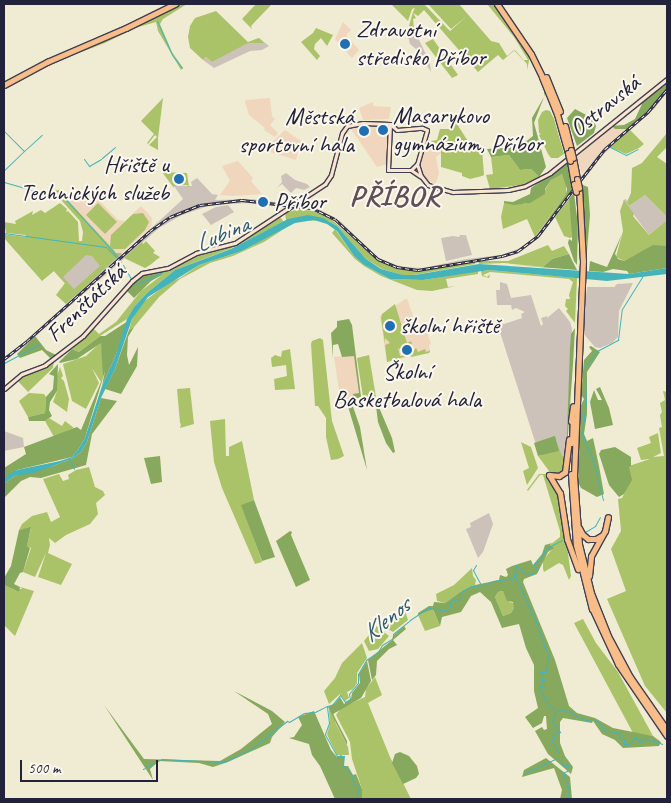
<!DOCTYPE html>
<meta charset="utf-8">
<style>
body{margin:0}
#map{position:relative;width:671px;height:803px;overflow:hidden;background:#f0ebd3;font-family:Caveat,sans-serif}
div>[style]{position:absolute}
.built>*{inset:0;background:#efd6bc}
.industrial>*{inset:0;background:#cdc2b9}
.green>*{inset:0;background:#aac369}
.forest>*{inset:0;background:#87a95d}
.water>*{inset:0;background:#44b4ba}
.stream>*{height:1px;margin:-0.5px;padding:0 0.5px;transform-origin:0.5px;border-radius:0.5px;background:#44b4ba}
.roads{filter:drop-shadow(1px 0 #414052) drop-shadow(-1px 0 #414052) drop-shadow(0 1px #414052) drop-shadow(0 -1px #414052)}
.secondary>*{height:3px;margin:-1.5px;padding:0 1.5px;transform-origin:1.5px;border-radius:1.5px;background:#fce5d0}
.primary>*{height:4.5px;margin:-2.25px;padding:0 2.25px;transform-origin:2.25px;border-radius:2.25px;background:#f8bd89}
.highway>*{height:5px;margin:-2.5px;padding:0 2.5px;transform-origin:2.5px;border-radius:2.5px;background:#f8bd89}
.rail>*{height:3px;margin-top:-1.5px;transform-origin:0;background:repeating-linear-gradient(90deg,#fbf7ec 0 4px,#22223b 0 8px);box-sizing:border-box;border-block:1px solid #22223b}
.bridges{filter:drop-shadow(1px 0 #414052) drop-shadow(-1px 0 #414052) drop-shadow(0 1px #414052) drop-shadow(0 -1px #414052)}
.highway-bridge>*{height:5px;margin:-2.5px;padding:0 2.5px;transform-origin:2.5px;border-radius:2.5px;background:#f8bd89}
.dots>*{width:14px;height:14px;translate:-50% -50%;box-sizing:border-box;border:2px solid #fbf7ec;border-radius:50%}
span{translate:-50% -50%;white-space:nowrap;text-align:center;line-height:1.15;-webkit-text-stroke:4px #fbf7ec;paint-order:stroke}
.poi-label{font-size:24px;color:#22223b}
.left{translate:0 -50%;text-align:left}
.right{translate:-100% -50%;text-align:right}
.street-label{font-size:24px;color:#22223b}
.water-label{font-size:25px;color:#305c6e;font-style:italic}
.district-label{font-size:29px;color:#5f4f56;font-weight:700;letter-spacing:1px}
.frame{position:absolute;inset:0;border:5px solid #22223b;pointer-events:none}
.scale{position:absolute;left:20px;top:760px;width:138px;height:22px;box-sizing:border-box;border:2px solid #22223b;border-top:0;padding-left:6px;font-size:15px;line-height:18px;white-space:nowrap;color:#22223b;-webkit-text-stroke:4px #fbf7ec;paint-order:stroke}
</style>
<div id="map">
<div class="built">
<i style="clip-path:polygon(343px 22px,351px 30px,346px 35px,359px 50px,352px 58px,335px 39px)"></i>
<i style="clip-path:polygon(270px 98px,272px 116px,275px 119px,270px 125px,278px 133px,275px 137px,264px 130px,265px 128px,249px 115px,245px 102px,246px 100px)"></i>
<i style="clip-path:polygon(373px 102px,373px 106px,391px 107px,389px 119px,363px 120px,359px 108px)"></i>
<i style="clip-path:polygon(371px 124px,388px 125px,389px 128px,387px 164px,377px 167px,349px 126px)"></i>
<i style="clip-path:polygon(612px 124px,624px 125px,626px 129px,605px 147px,582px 174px,575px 155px)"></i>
<i style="clip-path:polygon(285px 130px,301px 141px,296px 160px,267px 151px,267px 147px)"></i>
<i style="clip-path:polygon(429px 140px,441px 146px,464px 147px,463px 156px,440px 154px,436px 157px,439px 174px,435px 184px,423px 177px,418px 164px)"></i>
<i style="clip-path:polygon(238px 161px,253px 178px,251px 181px,262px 194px,232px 196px,220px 195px,230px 181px,222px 166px)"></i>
<i style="clip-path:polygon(91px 192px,118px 220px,125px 221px,141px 206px,152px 218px,151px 227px,122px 253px,116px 253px,69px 202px,74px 197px,79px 203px)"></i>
<i style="clip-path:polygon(407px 298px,416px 327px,425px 325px,431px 344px,429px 345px,430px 352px,387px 362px,380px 316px)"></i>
<i style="clip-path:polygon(355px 355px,361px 397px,341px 403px,334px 357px)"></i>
</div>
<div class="industrial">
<i style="clip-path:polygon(406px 28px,414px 29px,430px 63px,431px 72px,416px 49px,410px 44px)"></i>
<i style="clip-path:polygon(259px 38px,269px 46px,262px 50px,250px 51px,214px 68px,203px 60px,206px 57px,212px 62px,240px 46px)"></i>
<i style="clip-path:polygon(667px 86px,667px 92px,655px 108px,599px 158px,539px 237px,513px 254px,423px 271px,402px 270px,377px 260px,339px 223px,316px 211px,247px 203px,211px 205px,182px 215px,159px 228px,23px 347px,4px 361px,4px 357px,22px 345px,76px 296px,50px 267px,82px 241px,84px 237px,116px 253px,123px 254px,183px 199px,174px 186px,192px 186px,191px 182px,197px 178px,212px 194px,218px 195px,215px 200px,253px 199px,317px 208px,340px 221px,378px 258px,402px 267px,423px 268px,466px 259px,501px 255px,523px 247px,537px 235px,597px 156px,653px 106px)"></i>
<i style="clip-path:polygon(286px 173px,295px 180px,307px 184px,310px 187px,304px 190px,296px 188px,291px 193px,282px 184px,277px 188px,282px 182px,281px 176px)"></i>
<i style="clip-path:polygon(645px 195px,667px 217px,667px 220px,649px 235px,623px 200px,626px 199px,629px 206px)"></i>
<i style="clip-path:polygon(228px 205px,234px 212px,211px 225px,202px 214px,216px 207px)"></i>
<i style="clip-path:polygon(460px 235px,466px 235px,472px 255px,446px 261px,441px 238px,453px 236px,459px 237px)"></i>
<i style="clip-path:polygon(500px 282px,507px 284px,511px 298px,531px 295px,541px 326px,543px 324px,541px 318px,547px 316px,547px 318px,559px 308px,570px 322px,572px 329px,566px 462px,539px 454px,498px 326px,522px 318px,521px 314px,525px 312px,516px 308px,512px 310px,511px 305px,497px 305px,496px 290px,500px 290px)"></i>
<i style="clip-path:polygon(633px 283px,619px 311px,618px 337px,612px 343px,600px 348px,595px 347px,582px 332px,587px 287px,614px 287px,617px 284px)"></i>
<i style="clip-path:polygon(4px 431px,23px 438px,24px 447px,4px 451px)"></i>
<i style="clip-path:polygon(489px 513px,493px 524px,483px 552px,478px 558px,466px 529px,471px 527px,470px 523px)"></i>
</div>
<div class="green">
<i style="clip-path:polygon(179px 4px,187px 4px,163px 19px,160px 24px,172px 52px,183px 68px,181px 70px,158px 31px,156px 22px,135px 28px,105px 43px,60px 60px,4px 89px,4px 87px,39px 67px,135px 26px)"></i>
<i style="clip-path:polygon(256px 4px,272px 4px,251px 26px,252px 29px,242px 19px)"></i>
<i style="clip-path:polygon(391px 4px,424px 4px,450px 31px,467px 16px,451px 29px,428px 4px,459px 4px,491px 41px,499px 43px,507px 56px,514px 50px,523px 60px,528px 60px,514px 37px,487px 4px,495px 4px,530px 56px,527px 70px,527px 64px,515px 50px,503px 60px,498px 55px,478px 72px,424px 10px,418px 16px,413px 13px,416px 18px,413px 19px,414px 29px,409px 26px,413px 12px,415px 8px,412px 9px,408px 21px)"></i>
<i style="clip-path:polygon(216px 11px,248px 42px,259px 38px,264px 43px,248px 43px,212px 62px,206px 57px,203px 60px,190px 48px,188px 37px,190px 26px,195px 18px)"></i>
<i style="clip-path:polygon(316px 28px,333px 35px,327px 46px,321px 38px,315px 44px,314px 49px,320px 56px,317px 60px,301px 42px,313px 33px)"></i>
<i style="clip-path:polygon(433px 39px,458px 75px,452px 78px,425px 43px)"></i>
<i style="clip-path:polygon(163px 98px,158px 138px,158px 150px,149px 145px,157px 137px,155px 135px,148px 144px,147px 143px,154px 134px,141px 121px)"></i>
<i style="clip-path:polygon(546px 110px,550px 111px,554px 119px,564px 154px,558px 158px,551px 158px,548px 154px,539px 135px,541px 134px,539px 133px,538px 120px,542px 112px)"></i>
<i style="clip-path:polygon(450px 121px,455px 121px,473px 149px,482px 149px,484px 175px,482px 176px,470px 179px,462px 176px,462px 173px,441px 167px,441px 146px,431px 141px,437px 140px,440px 129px,449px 129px)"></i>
<i style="clip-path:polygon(630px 130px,644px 144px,639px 148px,626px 154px,610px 147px)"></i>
<i style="clip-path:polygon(667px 133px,667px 147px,657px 157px,667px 164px,667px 217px,645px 195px,629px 206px,627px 202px,631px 193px,632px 168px,642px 163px)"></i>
<i style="clip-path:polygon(509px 155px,520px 170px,531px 169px,539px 177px,522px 185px,490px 189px,486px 175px,493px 174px,491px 157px)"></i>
<i style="clip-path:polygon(162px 172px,187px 173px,189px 187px,187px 185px,174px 186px,174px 188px)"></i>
<i style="clip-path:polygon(560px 174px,564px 175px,566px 182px,566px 194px,535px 237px,527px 219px,503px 229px,501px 217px,504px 203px,525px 204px,536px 199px,542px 195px,551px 180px)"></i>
<i style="clip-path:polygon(evenodd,62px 189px,63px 195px,110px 246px,111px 235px,133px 214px,143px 213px,149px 222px,145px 230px,125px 249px,113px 249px,116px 253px,122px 253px,66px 304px,56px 295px,65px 283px,54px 271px,42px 281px,4px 238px,4px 234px,25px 237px,26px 235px,6px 233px,4px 222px,16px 224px,15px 221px,33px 211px,32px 215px,41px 210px,45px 213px,60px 203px,67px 209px,66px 212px,68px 211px,78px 222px,79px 241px,82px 241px,83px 232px,80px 221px,62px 201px,63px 198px,54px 191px,62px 189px,86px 255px,92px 256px,100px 266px,74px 289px,63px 277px,86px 255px)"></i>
<i style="clip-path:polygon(569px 199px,572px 223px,572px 237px,570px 238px,564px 236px,555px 217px)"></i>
<i style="clip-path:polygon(624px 200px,634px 214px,633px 216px,649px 235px,667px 220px,667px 246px,649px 248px,624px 261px,616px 257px,623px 231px,620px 211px)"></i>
<i style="clip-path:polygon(98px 203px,117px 222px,105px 234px,86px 215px)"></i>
<i style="clip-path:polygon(299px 209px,313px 211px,331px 219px,377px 260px,397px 269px,418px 271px,475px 261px,475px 264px,414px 275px,402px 275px,382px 269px,366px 259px,337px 226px,329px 221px,286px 220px,285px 213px)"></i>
<i style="clip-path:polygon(277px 217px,280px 217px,284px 222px,230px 249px,175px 270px,147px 293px,134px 307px,127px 319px,100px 336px,79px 352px,72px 349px,93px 328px,99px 334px,116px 322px,141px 291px,162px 275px,163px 271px,173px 269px,189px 259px,171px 269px,162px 270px,197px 254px,235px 244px)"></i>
<i style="clip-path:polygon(287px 227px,264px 242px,233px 256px,210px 263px,180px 279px,159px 297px,134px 327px,129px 330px,132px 319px,142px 303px,170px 282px,180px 278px,199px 265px,242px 251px)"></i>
<i style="clip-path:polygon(335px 229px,354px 256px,364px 265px,390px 279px,423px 280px,478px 271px,478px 274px,446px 279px,448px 287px,456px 286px,432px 291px,417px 290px,381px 276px,364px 266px,355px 259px,332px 233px)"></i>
<i style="clip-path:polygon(146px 241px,155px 251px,153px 253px,160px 257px,150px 265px,145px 268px,124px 258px,142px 242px,143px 244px)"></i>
<i style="clip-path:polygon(548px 245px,552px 251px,564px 246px,569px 254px,552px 259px,543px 267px,504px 263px,479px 264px,478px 261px,508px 261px)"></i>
<i style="clip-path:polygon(489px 270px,577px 278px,575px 323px,566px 311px,568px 309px,565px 306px,566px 299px,570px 299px,569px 295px,573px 282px,569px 279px,490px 272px,483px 275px,487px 277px,490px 274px,489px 278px,482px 276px,481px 271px)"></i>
<i style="clip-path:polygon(395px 304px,407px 343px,411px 341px,412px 344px,399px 349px,398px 347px,400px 356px,410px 355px,416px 348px,418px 352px,425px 349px,426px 352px,429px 351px,429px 349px,430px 352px,429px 353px,411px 357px,410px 355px,387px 362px,385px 345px,390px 343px,385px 338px,385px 344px,381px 318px,382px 314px)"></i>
<i style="clip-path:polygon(320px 338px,323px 340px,332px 421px,344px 456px,338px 459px,331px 460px,326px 437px,326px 418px,318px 406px,315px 406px,311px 344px,312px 341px)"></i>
<i style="clip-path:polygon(101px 342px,103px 357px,103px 377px,101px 382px,92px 368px,99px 383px,86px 409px,72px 401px,63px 364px,86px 356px)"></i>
<i style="clip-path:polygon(290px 349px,295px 389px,275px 390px,274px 379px,287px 376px,286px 365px,272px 367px,271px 358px,275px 355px,281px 357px,282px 351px)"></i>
<i style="clip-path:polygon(369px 355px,376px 397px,363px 397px,357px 358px)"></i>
<i style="clip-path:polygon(54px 361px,53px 368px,28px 392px,17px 380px,27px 374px,46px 367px)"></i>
<i style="clip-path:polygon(60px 367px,63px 376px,61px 378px,64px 381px,69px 399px,67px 412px,53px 402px,57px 391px,56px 379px)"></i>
<i style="clip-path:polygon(190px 388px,194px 424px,180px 428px,181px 424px,180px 423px,177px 389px)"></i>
<i style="clip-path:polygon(663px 391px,667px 392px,667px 713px,645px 686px,607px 599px,626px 591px,611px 549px,621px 531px,618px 499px,622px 498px,629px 484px,629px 466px,650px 459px,641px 460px,637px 448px,651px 443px,649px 437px,658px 433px,661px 453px,653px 457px,664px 456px,659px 428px,662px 427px,660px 415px,662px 412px,660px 403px,665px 400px)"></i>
<i style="clip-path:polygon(29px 393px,44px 394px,46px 397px,45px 413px,28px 417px,19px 401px)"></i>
<i style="clip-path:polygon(49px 418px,62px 426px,65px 421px,74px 428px,54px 437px,45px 421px)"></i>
<i style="clip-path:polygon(225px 419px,226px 456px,229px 456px,229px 447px,242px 441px,254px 500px,242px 505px,262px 562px,255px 564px,222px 488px,214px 462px,210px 421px)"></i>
<i style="clip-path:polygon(554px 436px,562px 456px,566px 455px,563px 471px,558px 474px,549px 471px,538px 456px,559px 451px,537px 442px)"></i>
<i style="clip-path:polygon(521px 442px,531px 447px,538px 468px,527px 485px,523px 471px,529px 468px)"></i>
<i style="clip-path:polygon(89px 467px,95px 487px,103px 491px,105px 495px,96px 503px,98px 514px,90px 524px,66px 535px,55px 543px,49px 538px,50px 545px,48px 553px,72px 564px,61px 585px,38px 577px,46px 553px,35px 577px,23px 572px,31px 548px,27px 546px,31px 528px,19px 530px,22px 524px,32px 516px,47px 512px,51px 522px,60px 517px,43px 479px,59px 474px,63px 481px,69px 479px,68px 475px,76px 470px)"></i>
<i style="clip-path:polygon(539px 474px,546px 474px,551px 479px,561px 499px,571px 576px,569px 580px,563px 565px,559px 563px,544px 572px,543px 569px,543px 560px,553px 548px,550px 545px,560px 537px,560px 531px,543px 475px,540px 475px,528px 491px,527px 490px)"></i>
<i style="clip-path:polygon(472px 568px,473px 576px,476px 580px,475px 585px,460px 592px,445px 603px,437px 601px,436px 594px,454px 585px)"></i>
<i style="clip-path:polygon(4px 585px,19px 592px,19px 589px,22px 589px,20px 587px,34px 591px,15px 636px,4px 625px)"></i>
<i style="clip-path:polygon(503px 591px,509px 602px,514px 603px,514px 608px,511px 613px,503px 616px,495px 597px,498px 592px)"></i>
<i style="clip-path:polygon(429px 609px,433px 609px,440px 626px,425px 631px,418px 615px)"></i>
<i style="clip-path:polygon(405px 611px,408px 620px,393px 632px,379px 624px)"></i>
<i style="clip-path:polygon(583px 619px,596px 643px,618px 672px,653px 736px,633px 733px,574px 623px)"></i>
<i style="clip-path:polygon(376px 626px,389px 636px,378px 649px,369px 651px,364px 641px)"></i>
<i style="clip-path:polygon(362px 643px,367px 658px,357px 673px,357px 683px,353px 689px,347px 692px,349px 698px,345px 701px,340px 694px,329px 704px,324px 691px,335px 678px,342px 663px)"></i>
<i style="clip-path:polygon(375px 677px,382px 695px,368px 703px,390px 757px,411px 799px,362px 799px,362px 789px,352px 759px,350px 742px,336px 715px,341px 708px,365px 697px,366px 689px)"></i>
<i style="clip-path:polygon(329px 710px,333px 712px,336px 724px,348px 747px,349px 755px,337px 755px,329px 739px,327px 734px,330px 724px)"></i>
</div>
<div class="forest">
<i style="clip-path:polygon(667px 82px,667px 87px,653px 106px,627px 129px,615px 129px,612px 126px,624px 125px,635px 119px,642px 104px,641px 102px)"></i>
<i style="clip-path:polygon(544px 88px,545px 92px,544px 97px,534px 123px,546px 167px,539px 177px,531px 169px,520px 170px,509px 155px,491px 157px,487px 149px,519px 147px,533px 136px,532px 118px,544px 97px)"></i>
<i style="clip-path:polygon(575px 109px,592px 118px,596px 126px,594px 133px,577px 146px,567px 118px)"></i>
<i style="clip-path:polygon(569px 162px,573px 185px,572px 190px,537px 235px,566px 194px,567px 189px,562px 174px,551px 180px,545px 189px,545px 194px,530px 203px,514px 205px,504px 203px,504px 201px,513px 202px,530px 194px,531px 188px)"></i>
<i style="clip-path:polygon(580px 184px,588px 187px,590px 215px,586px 263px,584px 261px)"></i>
<i style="clip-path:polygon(574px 193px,578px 225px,577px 265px,574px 261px,568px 243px,569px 239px,572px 241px,572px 234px,569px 199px)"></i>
<i style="clip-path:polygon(622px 234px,615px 254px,618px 259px,624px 261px,653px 245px,667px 246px,667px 268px,629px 274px,627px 271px,613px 269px,603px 272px,589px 271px,590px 261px,607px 267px)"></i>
<i style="clip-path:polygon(569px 254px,577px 270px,503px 264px,543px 267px,552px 259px)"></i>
<i style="clip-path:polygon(163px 271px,162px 275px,151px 281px,134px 298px,127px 291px,143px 275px)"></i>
<i style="clip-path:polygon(349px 319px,352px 325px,361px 397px,352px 400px,353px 394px,359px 393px,354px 356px,342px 357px,338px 344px,333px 345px,333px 358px,331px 333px,337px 327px,337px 321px)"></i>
<i style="clip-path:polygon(128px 321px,115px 357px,102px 386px,105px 371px,85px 438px,78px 450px,72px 457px,17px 470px,4px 480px,4px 468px,26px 454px,24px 447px,77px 427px,81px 430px,103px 377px,101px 343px,77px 359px,60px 363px,59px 362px,72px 349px,79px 352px,100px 336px,105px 336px)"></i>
<i style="clip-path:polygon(134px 327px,128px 337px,127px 355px,129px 365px,138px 347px,137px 366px,121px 394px,105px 389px,115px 369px,129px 330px)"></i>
<i style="clip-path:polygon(575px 328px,573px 364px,566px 462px,570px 348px,571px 334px)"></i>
<i style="clip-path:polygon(35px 336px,46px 350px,56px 355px,50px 358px,42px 350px,20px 358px,17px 354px)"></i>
<i style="clip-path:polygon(591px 346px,600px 352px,587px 372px,587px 414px,584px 434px,587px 441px,593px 438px,599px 466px,604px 494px,597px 497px,581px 488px,578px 482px,581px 405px,584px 399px,581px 395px,584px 360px,592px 351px,589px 347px)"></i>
<i style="clip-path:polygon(58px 364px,57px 391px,50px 402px,49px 410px,52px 416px,45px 421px,29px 421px,28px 417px,45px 413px,46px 397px,53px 389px,54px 376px,49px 374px)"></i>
<i style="clip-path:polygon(600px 387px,609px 408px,613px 425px,595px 429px,590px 402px,594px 390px,598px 400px,602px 400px,596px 389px)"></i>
<i style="clip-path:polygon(101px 398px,117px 401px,92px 434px,86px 465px,41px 478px,30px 477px,21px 481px,4px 498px,4px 484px,14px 476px,53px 466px,73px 458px,81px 452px,87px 442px)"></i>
<i style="clip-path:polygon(351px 401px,360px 427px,367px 470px,347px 403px,351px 408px)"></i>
<i style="clip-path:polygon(378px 405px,392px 438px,395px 452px,393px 453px,386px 443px,378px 422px,376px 406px)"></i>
<i style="clip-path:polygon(555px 436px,559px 451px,538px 456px,534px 443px)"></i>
<i style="clip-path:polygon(615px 447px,631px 457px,631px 466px,629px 467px,632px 480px,624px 494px,619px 497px,609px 485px,599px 454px,601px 450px)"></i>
<i style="clip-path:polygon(160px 456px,162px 482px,151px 484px,144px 458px)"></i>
<i style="clip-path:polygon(254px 500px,275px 557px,262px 561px,241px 505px)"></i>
<i style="clip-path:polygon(31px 527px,27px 546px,30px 548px,23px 572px,20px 573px,14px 584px,20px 587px,19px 592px,4px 585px,4px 578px,11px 566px,19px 530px)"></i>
<i style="clip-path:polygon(290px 531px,292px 532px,291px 535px,310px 580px,296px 587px,276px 541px)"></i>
<i style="clip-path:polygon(evenodd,552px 543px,550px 545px,554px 548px,548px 552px,537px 574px,524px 579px,523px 582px,555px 660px,569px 706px,577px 713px,595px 718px,613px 728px,653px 736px,661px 742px,659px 746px,623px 748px,615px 740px,602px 734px,593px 721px,592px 723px,563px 718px,560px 722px,560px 743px,565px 756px,573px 767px,571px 774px,548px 754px,535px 731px,542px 727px,544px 730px,547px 729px,546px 716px,544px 716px,542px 723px,533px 728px,525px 717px,538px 708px,534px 691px,534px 665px,526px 648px,519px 624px,502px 628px,491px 602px,480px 592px,471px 596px,461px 612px,442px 617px,440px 626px,433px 609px,418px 615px,418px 613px,429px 606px,433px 606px,434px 602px,445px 603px,460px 592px,475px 585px,499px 580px,500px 575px,506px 577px,508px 575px,506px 569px,512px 566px,531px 560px,533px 565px,542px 554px,545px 545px,552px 543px,503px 591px,507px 601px,513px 602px,514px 608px,511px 613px,503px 616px,495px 597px,498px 592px,503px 591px)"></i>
<i style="clip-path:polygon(404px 626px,406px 629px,393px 640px,397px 645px,389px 649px,377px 661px,376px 675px,372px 680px,368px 660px,392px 640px,393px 636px)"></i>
<i style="clip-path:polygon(367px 661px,371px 681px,361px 698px,333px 714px,347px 741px,347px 745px,328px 707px,335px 703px,340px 697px,344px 704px,351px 699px,352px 693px,360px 683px,359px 674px)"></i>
<i style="clip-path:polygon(234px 691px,272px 711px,285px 722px,272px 737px,270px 743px,228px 762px,213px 767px,199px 763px,159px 761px,150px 769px,153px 780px,104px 705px,144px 759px,220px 761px,241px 749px,272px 724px,268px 714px)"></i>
<i style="clip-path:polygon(314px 711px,331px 750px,337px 757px,341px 755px,344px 757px,344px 766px,348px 766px,353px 775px,356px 774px,362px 789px,362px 799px,335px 799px,320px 766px,312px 755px,309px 744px,289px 738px,294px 737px,302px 725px,298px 717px)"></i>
<i style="clip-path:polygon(400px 752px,409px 756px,417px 766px,419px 774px,416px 778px,403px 784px,392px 763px,395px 754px)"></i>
<i style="clip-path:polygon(546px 758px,570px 777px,572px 799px,560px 799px,562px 790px,554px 768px,522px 777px,524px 770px)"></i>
</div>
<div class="water">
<i style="clip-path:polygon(308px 215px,323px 218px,337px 226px,366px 259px,381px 269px,403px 275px,415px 275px,479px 264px,629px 274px,667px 268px,667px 274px,607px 281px,489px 270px,423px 280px,390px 279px,364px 265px,354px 256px,337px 231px,327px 224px,314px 220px,295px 223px,242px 251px,199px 265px,148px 297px,132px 319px,115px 369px,101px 398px,87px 442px,81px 452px,73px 458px,53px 466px,33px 473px,14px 476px,4px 484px,4px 480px,8px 475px,17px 470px,60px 461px,72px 457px,78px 450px,85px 438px,102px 386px,115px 357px,127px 319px,134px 307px,147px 293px,175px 270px,231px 249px,288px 219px)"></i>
</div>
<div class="stream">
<i style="left:157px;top:21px;width:37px;rotate:66deg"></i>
<i style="left:172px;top:55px;width:16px;rotate:52deg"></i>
<i style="left:4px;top:131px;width:28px;rotate:45deg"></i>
<i style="left:24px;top:151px;width:28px;rotate:136deg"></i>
<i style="left:610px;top:147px;width:18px;rotate:27deg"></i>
<i style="left:626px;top:155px;width:13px;rotate:-27deg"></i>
<i style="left:24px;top:151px;width:24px;rotate:-42deg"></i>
<i style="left:102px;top:158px;width:17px;rotate:-40deg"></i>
<i style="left:84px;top:159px;width:9px;rotate:54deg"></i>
<i style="left:89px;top:166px;width:14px;rotate:-30deg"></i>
<i style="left:4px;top:182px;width:36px;rotate:16deg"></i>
<i style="left:39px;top:192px;width:19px;rotate:-3deg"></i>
<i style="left:58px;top:191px;width:89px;rotate:47.7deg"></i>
<i style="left:4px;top:233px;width:103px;rotate:7.8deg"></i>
<i style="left:106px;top:247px;width:21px;rotate:45deg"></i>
<i style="left:123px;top:265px;width:16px;rotate:60deg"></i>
<i style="left:134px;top:282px;width:4px;rotate:27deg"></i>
<i style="left:138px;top:284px;width:28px;rotate:-26deg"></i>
<i style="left:4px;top:363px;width:40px;rotate:-28deg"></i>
<i style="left:69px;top:459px;width:11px;rotate:63deg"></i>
<i style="left:603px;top:500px;width:41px;rotate:-104deg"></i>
<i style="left:593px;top:460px;width:28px;rotate:-113deg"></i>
<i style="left:582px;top:434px;width:32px;rotate:-83deg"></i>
<i style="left:586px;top:402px;width:34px;rotate:-92deg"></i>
<i style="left:585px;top:368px;width:21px;rotate:-55deg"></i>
<i style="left:597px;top:351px;width:24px;rotate:-28deg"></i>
<i style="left:618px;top:340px;width:31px;rotate:-83deg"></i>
<i style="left:622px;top:309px;width:39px;rotate:-58deg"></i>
<i style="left:585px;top:532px;width:12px;rotate:-31deg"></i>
<i style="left:595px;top:526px;width:10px;rotate:-61deg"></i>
<i style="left:476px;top:565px;width:6px;rotate:121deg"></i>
<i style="left:473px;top:570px;width:15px;rotate:62deg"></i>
<i style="left:514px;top:574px;width:53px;rotate:65.4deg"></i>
<i style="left:536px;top:622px;width:35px;rotate:70deg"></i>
<i style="left:548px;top:655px;width:17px;rotate:97deg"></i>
<i style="left:546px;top:672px;width:7px;rotate:180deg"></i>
<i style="left:539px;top:672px;width:6px;rotate:45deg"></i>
<i style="left:543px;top:676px;width:4px;rotate:117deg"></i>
<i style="left:541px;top:680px;width:3px"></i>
<i style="left:544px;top:680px;width:4px;rotate:135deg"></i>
<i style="left:541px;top:683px;width:4px"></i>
<i style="left:545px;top:683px;width:5px;rotate:90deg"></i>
<i style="left:545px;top:688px;width:6px;rotate:-149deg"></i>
<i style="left:540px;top:685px;width:3px;rotate:108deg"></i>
<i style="left:539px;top:688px;width:22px;rotate:60deg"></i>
<i style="left:550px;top:707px;width:5px;rotate:22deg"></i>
<i style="left:555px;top:709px;width:6px;rotate:90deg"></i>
<i style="left:315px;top:712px;width:13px;rotate:-27deg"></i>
<i style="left:555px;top:712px;width:9px;rotate:-21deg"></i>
<i style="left:563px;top:709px;width:25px;rotate:26deg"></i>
<i style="left:586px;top:720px;width:7px;rotate:-8deg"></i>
<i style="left:555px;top:715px;width:7px;rotate:117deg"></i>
<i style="left:552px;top:721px;width:14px;rotate:54deg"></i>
<i style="left:560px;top:732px;width:3px;rotate:-162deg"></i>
<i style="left:557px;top:731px;width:5px;rotate:143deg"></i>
<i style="left:553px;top:734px;width:4px;rotate:76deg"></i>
<i style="left:554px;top:738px;width:3px;rotate:135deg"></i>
<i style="left:552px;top:740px;width:15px;rotate:62deg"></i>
<i style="left:559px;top:753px;width:7px;rotate:90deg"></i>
<i style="left:559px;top:760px;width:9px;rotate:49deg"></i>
<i style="left:565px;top:767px;width:4px;rotate:-45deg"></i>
<i style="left:568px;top:764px;width:7px;rotate:98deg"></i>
<i style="left:567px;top:771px;width:5px;rotate:158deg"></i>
<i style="left:562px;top:773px;width:4px;rotate:34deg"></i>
<i style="left:565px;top:775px;width:4px;rotate:124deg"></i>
<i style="left:563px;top:778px;width:6px;rotate:45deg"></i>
<i style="left:567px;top:782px;width:9px;rotate:77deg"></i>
<i style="left:569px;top:791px;width:8px;rotate:104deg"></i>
<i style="left:594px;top:719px;width:9px;rotate:36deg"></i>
<i style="left:601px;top:724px;width:6px;rotate:72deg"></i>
<i style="left:603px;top:730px;width:17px;rotate:10deg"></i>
<i style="left:620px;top:733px;width:5px;rotate:101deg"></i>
<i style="left:619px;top:738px;width:5px;rotate:11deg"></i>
<i style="left:624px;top:739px;width:6px;rotate:90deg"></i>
<i style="left:624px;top:745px;width:7px;rotate:-16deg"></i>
<i style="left:631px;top:743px;width:7px;rotate:-56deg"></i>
<i style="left:635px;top:737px;width:7px;rotate:45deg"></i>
<i style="left:640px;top:742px;width:6px;rotate:-39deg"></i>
<i style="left:645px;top:738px;width:4px;rotate:45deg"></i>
<i style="left:648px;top:741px;width:5px;rotate:-11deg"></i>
<i style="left:653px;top:740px;width:10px;rotate:24deg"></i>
<i style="left:146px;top:767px;width:18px;rotate:-27deg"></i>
<i style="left:162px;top:759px;width:62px;rotate:2.8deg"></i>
<i style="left:224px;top:762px;width:30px;rotate:-26deg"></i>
<i style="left:251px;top:749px;width:46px;rotate:-37.9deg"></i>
<i style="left:287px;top:721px;width:2px;rotate:27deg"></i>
<i style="left:289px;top:722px;width:17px;rotate:-31deg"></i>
<i style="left:304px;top:713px;width:10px;rotate:-6deg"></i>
<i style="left:143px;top:769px;width:2px;rotate:-27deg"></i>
<i style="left:525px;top:773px;width:35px;rotate:-25deg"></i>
<i style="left:357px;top:799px;width:10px;rotate:-84deg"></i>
<i style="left:358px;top:789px;width:4px;rotate:-104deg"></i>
<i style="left:357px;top:785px;width:4px;rotate:-166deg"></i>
<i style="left:353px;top:784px;width:9px;rotate:-96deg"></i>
<i style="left:352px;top:775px;width:13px;rotate:-132deg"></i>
<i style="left:343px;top:765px;width:9px;rotate:-84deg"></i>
<i style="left:344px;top:756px;width:7px;rotate:180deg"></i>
<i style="left:337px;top:756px;width:25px;rotate:-119deg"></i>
<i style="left:325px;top:734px;width:12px;rotate:-70deg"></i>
<i style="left:329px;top:723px;width:17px;rotate:-97deg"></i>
<i style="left:327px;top:706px;width:5px;rotate:-11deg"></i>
<i style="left:332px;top:705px;width:13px;rotate:-51deg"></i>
<i style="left:340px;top:695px;width:9px;rotate:54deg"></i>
<i style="left:345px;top:702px;width:6px;rotate:-31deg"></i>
<i style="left:350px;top:699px;width:5px;rotate:-101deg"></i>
<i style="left:349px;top:694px;width:14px;rotate:-51deg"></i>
<i style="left:358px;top:683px;width:9px;rotate:-90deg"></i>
<i style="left:358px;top:674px;width:16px;rotate:-60deg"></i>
<i style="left:366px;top:660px;width:14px;rotate:-34deg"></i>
<i style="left:378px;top:652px;width:8px;rotate:-60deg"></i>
<i style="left:382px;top:645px;width:13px;rotate:-32deg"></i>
<i style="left:393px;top:638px;width:4px;rotate:-90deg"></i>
<i style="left:393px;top:634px;width:22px;rotate:-39deg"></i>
<i style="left:410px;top:620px;width:22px;rotate:-34deg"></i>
<i style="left:428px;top:608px;width:21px;rotate:8deg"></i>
<i style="left:449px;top:611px;width:11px;rotate:-80deg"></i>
<i style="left:451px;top:600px;width:9px;rotate:-6deg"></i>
<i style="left:460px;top:599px;width:8px;rotate:-76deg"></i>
<i style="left:462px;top:591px;width:10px;rotate:-29deg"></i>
<i style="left:471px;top:586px;width:14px;rotate:-4deg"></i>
<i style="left:485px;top:585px;width:9px;rotate:-27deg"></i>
<i style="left:493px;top:581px;width:19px;rotate:-9deg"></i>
<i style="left:512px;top:578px;width:8px;rotate:-50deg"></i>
<i style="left:517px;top:572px;width:6px;rotate:-99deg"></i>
<i style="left:516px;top:566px;width:5px;rotate:22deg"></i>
<i style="left:521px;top:568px;width:5px;rotate:68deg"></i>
<i style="left:523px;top:573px;width:10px;rotate:6deg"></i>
<i style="left:533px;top:574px;width:6px;rotate:-45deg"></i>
<i style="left:537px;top:570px;width:7px;rotate:-117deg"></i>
<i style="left:534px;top:564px;width:13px;rotate:-45deg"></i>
<i style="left:543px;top:555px;width:6px;rotate:-72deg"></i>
<i style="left:545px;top:549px;width:19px;rotate:-28deg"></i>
</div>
<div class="roads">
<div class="secondary">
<i style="left:390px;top:124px;width:9px;rotate:41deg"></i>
<i style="left:397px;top:130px;width:25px;rotate:-5deg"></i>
<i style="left:422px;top:128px;width:5px;rotate:22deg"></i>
<i style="left:427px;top:130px;width:35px;rotate:106deg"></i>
<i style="left:417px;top:164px;width:8px;rotate:135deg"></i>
<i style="left:390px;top:124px;width:46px;rotate:92.5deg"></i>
<i style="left:388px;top:170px;width:23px"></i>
<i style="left:411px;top:170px;width:11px;rotate:34deg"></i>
<i style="left:417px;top:164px;width:13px;rotate:72deg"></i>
<i style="left:421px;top:176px;width:11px;rotate:52deg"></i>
<i style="left:428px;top:185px;width:26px;rotate:16deg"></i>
<i style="left:453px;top:192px;width:55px;rotate:-2.1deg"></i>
<i style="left:508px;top:190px;width:17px;rotate:-13deg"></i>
<i style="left:525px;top:186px;width:28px;rotate:-27deg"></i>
<i style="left:550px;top:173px;width:150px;rotate:-38.8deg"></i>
<i style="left:4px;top:389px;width:23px;rotate:-40deg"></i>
<i style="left:22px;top:374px;width:25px;rotate:-21deg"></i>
<i style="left:45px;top:365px;width:48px;rotate:-37.3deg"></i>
<i style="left:83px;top:336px;width:74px;rotate:-48.3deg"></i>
<i style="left:132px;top:281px;width:13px;rotate:-39deg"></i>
<i style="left:142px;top:273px;width:26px;rotate:-11deg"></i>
<i style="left:168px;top:268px;width:32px;rotate:-28deg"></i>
<i style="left:196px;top:253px;width:40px;rotate:-14.4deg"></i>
<i style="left:235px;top:243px;width:108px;rotate:-33.2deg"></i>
<i style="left:325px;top:184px;width:11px;rotate:-56deg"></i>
<i style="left:331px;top:175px;width:43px;rotate:-75.3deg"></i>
<i style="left:342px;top:133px;width:9px;rotate:-54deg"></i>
<i style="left:347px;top:126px;width:16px;rotate:-11deg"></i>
<i style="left:363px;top:123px;width:27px;rotate:2deg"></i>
</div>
<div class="primary">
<i style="left:4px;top:85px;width:49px;rotate:-28.1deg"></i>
<i style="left:47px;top:62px;width:86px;rotate:-23.3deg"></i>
<i style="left:126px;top:28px;width:55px;rotate:-26.1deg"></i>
</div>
<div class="highway">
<i style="left:497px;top:4px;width:60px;rotate:55.8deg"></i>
<i style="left:531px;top:54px;width:25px;rotate:64deg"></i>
<i style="left:542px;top:77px;width:40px;rotate:68deg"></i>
<i style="left:557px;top:114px;width:41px;rotate:74.2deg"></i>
<i style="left:546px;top:77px;width:37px;rotate:68deg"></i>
<i style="left:565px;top:126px;width:25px;rotate:76deg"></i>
<i style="left:573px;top:158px;width:21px;rotate:79deg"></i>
<i style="left:570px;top:161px;width:23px;rotate:80deg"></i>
<i style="left:579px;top:188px;width:73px;rotate:86.9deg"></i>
<i style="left:583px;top:261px;width:215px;rotate:92.4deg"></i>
<i style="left:574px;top:476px;width:68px;rotate:85.8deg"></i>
<i style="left:579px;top:544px;width:50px;rotate:76.2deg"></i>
<i style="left:591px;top:593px;width:46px;rotate:68.4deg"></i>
<i style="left:608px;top:636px;width:47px;rotate:61.8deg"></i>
<i style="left:630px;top:677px;width:65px;rotate:55.1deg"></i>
<i style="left:571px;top:421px;width:15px;rotate:-82deg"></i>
<i style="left:572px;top:443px;width:24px;rotate:-88deg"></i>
<i style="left:571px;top:474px;width:71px;rotate:86deg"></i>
<i style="left:576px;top:545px;width:66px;rotate:76deg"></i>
<i style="left:549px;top:475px;width:21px;rotate:59deg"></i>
<i style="left:560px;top:493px;width:47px;rotate:81.3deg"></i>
<i style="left:567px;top:539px;width:32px;rotate:70deg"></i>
<i style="left:549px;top:475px;width:10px;rotate:6deg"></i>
<i style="left:559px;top:476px;width:7px;rotate:-34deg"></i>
<i style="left:565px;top:472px;width:33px;rotate:-83deg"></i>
<i style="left:579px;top:528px;width:7px;rotate:63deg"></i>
<i style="left:582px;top:534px;width:8px;rotate:40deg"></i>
<i style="left:588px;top:539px;width:8px"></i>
<i style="left:596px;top:539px;width:6px;rotate:-31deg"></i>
<i style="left:589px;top:576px;width:20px;rotate:-84deg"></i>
<i style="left:591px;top:556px;width:29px;rotate:-61deg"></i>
<i style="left:605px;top:531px;width:14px;rotate:-78deg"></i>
<i style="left:592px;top:608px;width:62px;rotate:65.1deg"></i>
<i style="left:618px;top:664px;width:87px;rotate:55.8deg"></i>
</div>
</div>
<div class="rail">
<i style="left:580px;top:181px;width:41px;rotate:-52deg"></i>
<i style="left:605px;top:149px;width:57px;rotate:-40.7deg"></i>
<i style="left:648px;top:112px;width:30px;rotate:-50deg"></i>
<i style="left:4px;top:359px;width:29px;rotate:-38deg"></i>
<i style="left:27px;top:341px;width:165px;rotate:-41.8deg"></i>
<i style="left:150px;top:231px;width:24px;rotate:-35deg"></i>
<i style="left:170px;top:217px;width:32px;rotate:-22deg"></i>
<i style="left:200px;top:205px;width:42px;rotate:-6.8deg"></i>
<i style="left:242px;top:200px;width:70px;rotate:6.5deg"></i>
<i style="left:312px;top:208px;width:25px;rotate:26deg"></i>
<i style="left:335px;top:219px;width:59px;rotate:42.9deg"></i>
<i style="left:378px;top:259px;width:21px;rotate:23deg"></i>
<i style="left:397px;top:267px;width:21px;rotate:8deg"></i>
<i style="left:418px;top:270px;width:85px;rotate:-9.5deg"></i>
<i style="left:502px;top:256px;width:17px;rotate:-17deg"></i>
<i style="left:518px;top:251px;width:25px;rotate:-37deg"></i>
<i style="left:538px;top:236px;width:58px;rotate:-52.7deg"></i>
</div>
<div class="bridges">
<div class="highway-bridge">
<i style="left:571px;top:150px;width:8px;rotate:76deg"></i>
<i style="left:568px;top:153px;width:8px;rotate:76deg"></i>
<i style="left:577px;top:179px;width:9px;rotate:77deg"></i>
<i style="left:574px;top:184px;width:8px;rotate:76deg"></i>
</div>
</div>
<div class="dots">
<i style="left:345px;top:44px;background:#1f6fb2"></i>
<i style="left:383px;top:130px;background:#1f6fb2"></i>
<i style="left:364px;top:131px;background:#1f6fb2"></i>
<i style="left:179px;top:179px;background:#1f6fb2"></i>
<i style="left:263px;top:202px;background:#1f6fb2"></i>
<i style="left:390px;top:326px;background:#1f6fb2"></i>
<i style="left:407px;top:350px;background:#1f6fb2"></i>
</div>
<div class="poi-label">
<span class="left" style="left:356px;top:44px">Zdravotní<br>středisko Příbor</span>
<span class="left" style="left:393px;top:130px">Masarykovo<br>gymnázium, Příbor</span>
<span class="right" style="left:354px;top:131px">Městská<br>sportovní hala</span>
<span class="right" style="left:169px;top:179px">Hřiště u<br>Technických služeb</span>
<span class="left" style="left:274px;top:202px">Příbor</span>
<span class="left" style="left:400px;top:326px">školní hřiště</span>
<span style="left:407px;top:386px">Školní<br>Basketbalová hala</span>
</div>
<div class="street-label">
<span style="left:605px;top:106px;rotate:-39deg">Ostravská</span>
<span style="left:86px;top:303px;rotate:-44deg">Frenštátská</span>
</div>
<div class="water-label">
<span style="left:222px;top:234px;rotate:-23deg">Lubina</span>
<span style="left:386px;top:620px;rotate:-40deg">Klenos</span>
</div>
<div class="district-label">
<span style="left:395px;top:196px">PŘÍBOR</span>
</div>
<div class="frame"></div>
<div class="scale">500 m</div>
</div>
